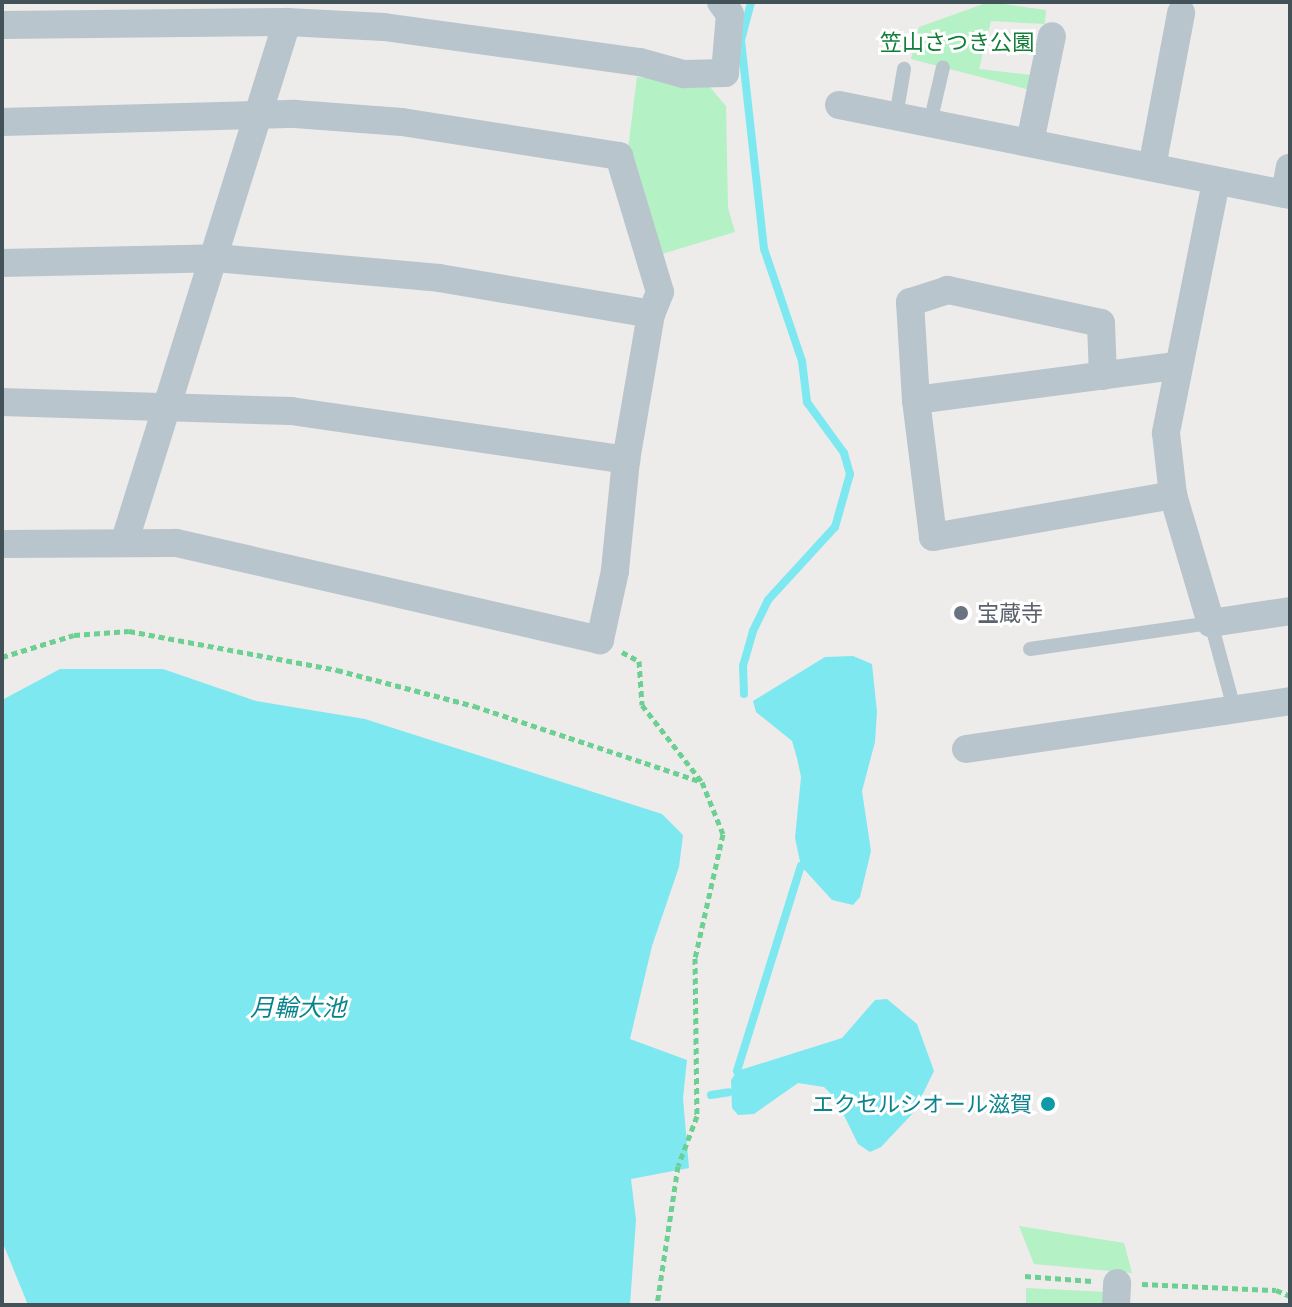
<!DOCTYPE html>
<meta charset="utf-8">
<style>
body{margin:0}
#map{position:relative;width:1292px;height:1307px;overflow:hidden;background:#eeebeb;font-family:"Noto Sans","Noto Sans JP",sans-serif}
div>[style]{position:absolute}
.green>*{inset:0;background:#b4f1c4}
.water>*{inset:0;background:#7ee8f1}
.stream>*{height:8px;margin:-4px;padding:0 4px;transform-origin:4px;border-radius:4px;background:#7ee8f1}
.path>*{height:5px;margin-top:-2.5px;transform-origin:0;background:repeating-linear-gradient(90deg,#6bd091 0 6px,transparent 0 10px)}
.service>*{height:14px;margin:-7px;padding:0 7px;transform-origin:7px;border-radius:7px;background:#b8c5cc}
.minor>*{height:28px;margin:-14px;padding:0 14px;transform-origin:14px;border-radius:14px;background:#b8c5cc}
.dots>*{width:22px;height:22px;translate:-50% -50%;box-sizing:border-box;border:4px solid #fff;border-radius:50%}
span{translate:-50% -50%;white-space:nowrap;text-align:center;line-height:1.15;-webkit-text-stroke:6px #fff;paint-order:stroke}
.park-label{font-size:22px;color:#107d38}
.worship-label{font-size:22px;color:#5b616d}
.left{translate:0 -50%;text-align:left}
.culture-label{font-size:22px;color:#0d838f}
.right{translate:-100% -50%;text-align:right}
.water-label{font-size:24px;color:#06838c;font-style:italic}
.frame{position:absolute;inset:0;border:4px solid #435259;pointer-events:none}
</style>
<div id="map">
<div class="green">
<i style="clip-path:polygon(989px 2px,1046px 10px,1045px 24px,991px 21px,979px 69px,1031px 75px,1030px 90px,911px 59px,919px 27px)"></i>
<i style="clip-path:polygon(637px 77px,709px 86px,726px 106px,728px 208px,735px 232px,662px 254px,628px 149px)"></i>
<i style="clip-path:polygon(1019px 1226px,1124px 1243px,1132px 1273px,1034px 1264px)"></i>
<i style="clip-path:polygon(1026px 1288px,1105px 1292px,1106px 1305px,1026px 1305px)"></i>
</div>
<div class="water">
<i style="clip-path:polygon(853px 656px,872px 664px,877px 712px,875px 742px,862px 791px,871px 851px,860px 897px,853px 905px,832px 900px,801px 866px,795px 838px,801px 777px,797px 758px,792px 741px,756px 712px,753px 701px,825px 657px)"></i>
<i style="clip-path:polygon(60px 669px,163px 669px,256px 701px,365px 719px,662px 814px,683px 835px,679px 867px,652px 946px,630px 1039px,687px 1060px,683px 1098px,689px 1168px,631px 1179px,636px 1220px,630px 1305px,28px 1305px,2px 1241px,2px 700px)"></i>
<i style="clip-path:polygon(887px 999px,917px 1024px,934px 1071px,914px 1112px,881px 1147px,870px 1152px,858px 1144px,836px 1099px,824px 1087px,798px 1083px,754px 1114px,738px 1115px,732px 1108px,731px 1080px,737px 1071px,842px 1038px,875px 1000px)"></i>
</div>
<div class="stream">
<i style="left:744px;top:694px;width:28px;rotate:-92deg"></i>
<i style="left:743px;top:666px;width:36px;rotate:-74deg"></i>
<i style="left:753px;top:631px;width:34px;rotate:-64deg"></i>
<i style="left:768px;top:600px;width:99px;rotate:-47.5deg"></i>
<i style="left:835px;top:527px;width:55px;rotate:-74.2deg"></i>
<i style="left:850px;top:474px;width:22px;rotate:-106deg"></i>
<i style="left:844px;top:453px;width:63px;rotate:-126deg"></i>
<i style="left:807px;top:402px;width:41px;rotate:-97deg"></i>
<i style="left:802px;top:361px;width:118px;rotate:-108.7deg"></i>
<i style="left:764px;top:249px;width:210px;rotate:-96.3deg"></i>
<i style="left:741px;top:40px;width:39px;rotate:-75deg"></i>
<i style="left:737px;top:1071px;width:215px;rotate:-72.7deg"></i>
<i style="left:711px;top:1095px;width:18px;rotate:-9deg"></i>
</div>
<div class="path">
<i style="left:622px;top:652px;width:19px;rotate:28deg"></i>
<i style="left:639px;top:661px;width:44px;rotate:86.1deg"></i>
<i style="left:642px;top:705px;width:98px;rotate:52.1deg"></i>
<i style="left:702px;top:782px;width:56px;rotate:68deg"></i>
<i style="left:723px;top:834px;width:127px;rotate:102.7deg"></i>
<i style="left:695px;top:958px;width:158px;rotate:89.3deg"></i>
<i style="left:697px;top:1116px;width:53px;rotate:110.8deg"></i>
<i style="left:678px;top:1166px;width:141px;rotate:98.6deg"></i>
<i style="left:2px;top:657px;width:75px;rotate:-17deg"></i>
<i style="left:74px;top:635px;width:55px;rotate:-4.2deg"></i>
<i style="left:129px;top:631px;width:212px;rotate:10.6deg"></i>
<i style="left:337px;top:670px;width:142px;rotate:14.7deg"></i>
<i style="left:474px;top:706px;width:240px;rotate:18.4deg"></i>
<i style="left:1025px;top:1276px;width:67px;rotate:4.3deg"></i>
<i style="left:1142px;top:1284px;width:134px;rotate:2.6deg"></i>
<i style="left:1276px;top:1290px;width:15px;rotate:23deg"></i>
</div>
<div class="service">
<i style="left:896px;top:116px;width:48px;rotate:-80.3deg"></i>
<i style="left:930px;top:123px;width:57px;rotate:-76.9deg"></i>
<i style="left:1030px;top:649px;width:183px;rotate:-8.2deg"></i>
<i style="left:1211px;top:623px;width:88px;rotate:74.9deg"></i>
</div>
<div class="minor">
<i style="left:2px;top:25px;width:285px;rotate:-0.6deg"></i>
<i style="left:287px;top:22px;width:97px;rotate:3deg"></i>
<i style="left:384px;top:27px;width:258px;rotate:7.8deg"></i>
<i style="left:640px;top:62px;width:46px;rotate:15.3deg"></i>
<i style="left:684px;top:74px;width:41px;rotate:-1.4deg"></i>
<i style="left:725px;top:73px;width:59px;rotate:-85.2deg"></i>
<i style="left:730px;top:14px;width:15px;rotate:-127deg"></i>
<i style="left:839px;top:105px;width:460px;rotate:11.3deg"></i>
<i style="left:2px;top:122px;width:293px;rotate:-1.6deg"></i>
<i style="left:295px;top:114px;width:107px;rotate:4.3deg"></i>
<i style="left:402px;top:122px;width:220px;rotate:8.9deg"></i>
<i style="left:619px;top:156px;width:142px;rotate:73.2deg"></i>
<i style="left:660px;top:292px;width:24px;rotate:112deg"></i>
<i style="left:651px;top:314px;width:148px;rotate:99.7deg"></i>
<i style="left:626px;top:460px;width:112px;rotate:95.7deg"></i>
<i style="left:615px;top:571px;width:71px;rotate:102.3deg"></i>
<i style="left:600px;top:640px;width:435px;rotate:-167.1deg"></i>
<i style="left:176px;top:543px;width:174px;rotate:179.7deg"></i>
<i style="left:1030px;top:142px;width:108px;rotate:-78.3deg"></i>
<i style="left:1152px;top:167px;width:157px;rotate:-79.3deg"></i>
<i style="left:1216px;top:182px;width:256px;rotate:101.3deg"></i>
<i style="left:1166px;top:433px;width:62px;rotate:83.6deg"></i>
<i style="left:1173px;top:495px;width:134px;rotate:73.5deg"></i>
<i style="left:1211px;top:623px;width:80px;rotate:-8.6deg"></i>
<i style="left:1285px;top:194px;width:27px;rotate:-80deg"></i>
<i style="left:2px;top:263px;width:214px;rotate:-1.3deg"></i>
<i style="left:216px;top:258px;width:224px;rotate:5.1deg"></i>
<i style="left:439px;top:278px;width:215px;rotate:9.6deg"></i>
<i style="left:1103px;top:376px;width:53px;rotate:-92.2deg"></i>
<i style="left:1101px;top:323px;width:157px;rotate:-167.8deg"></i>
<i style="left:948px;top:290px;width:40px;rotate:162deg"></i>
<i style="left:910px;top:302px;width:98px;rotate:86.5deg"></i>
<i style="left:916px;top:400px;width:262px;rotate:-7.5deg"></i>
<i style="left:916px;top:400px;width:138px;rotate:82.9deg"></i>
<i style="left:933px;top:537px;width:244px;rotate:-9.9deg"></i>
<i style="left:2px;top:402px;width:289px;rotate:1.8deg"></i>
<i style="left:291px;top:411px;width:339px;rotate:8.3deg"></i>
<i style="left:125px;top:540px;width:543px;rotate:-72.63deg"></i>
<i style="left:966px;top:749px;width:328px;rotate:-8.4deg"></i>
<i style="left:1116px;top:1305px;width:22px;rotate:-87deg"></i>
</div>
<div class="dots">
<i style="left:961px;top:613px;background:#6b7280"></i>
<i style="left:1048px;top:1104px;background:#0f9aa8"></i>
</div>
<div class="park-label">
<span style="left:957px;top:42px">笠山さつき公園</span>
</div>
<div class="worship-label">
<span class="left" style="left:977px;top:613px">宝蔵寺</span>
</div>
<div class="culture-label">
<span class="right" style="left:1032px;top:1104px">エクセルシオール滋賀</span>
</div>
<div class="water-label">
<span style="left:298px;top:1007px">月輪大池</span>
</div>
<div class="frame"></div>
</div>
